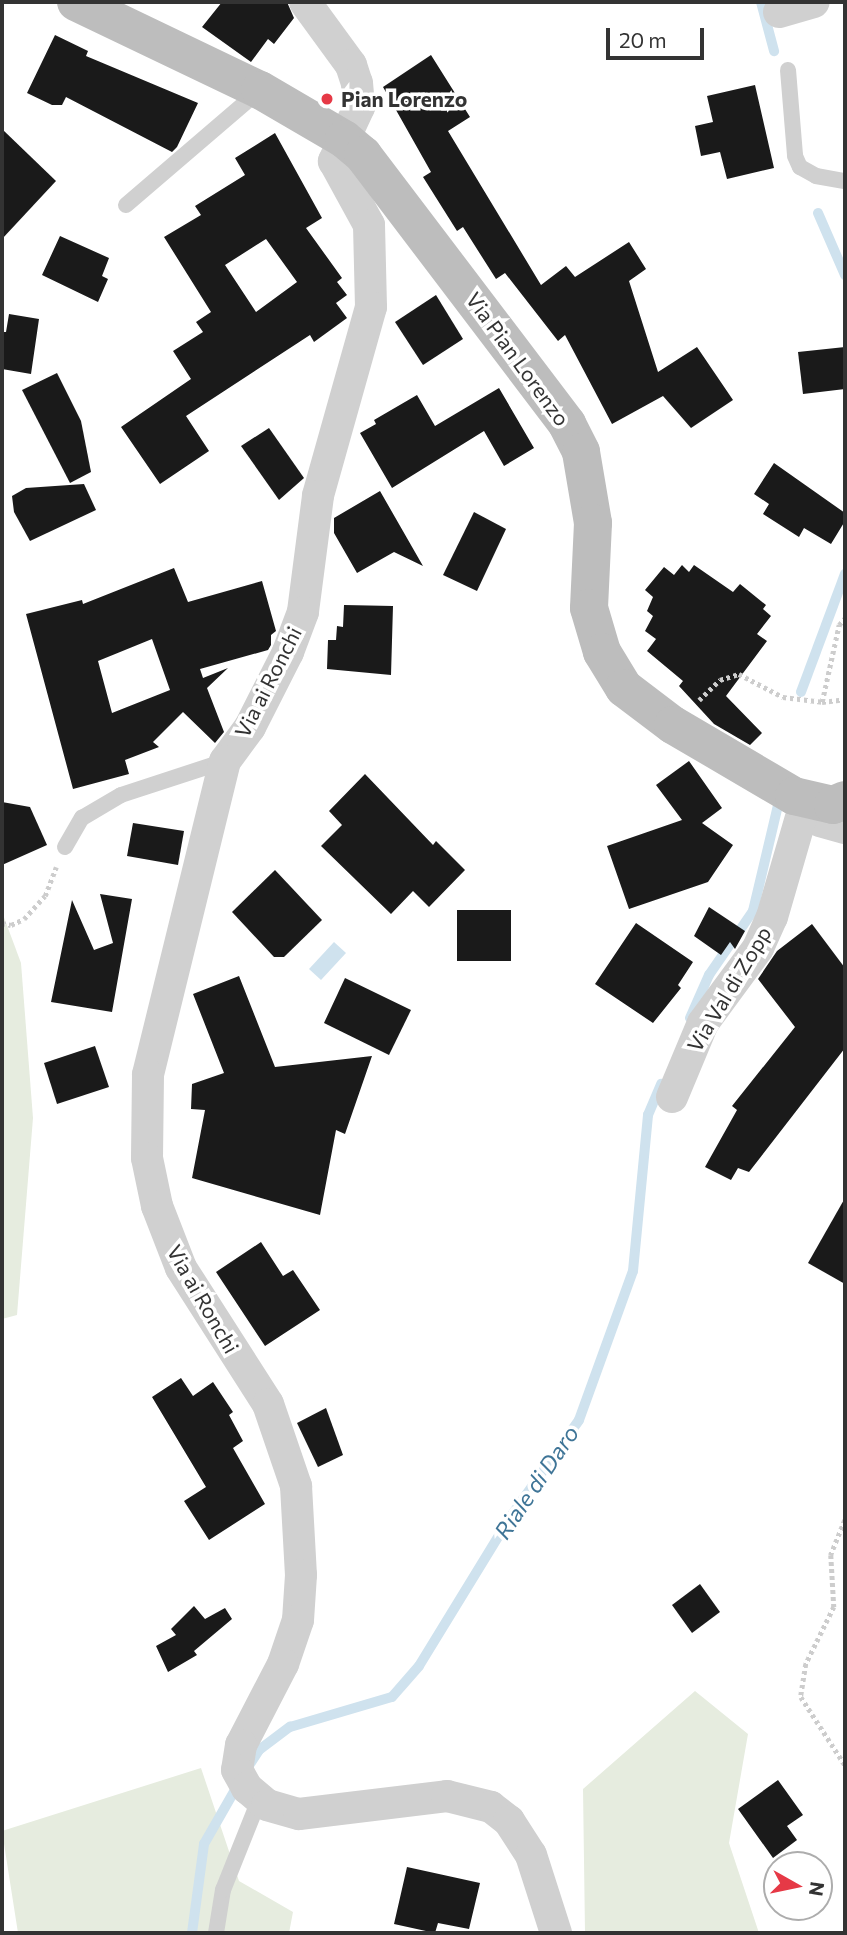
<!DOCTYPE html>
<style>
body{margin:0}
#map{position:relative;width:847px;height:1935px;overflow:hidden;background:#fff;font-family:Commissioner,sans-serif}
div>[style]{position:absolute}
.green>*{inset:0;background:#e6ecdf}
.water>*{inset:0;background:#cfe2ee}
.stream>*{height:10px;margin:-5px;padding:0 5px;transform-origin:5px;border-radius:5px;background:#cfe2ee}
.building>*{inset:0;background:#1a1a1a}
.path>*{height:4.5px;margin-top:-2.25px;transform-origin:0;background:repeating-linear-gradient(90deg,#cdcdcd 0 3.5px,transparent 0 7px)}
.lane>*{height:16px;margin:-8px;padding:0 8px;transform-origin:8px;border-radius:8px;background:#d0d0d0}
.street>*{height:32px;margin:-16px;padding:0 16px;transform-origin:16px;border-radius:16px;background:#d0d0d0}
.secondary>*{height:38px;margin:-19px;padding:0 19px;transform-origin:19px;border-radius:19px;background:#bdbdbd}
.dots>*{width:19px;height:19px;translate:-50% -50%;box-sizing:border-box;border:4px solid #fff;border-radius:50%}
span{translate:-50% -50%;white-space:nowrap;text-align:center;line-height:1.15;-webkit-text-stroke:7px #fff;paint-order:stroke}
.poi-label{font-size:21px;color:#333;font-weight:700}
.left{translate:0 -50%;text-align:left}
.street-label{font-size:21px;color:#333}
.water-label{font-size:23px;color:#3f7597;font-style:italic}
.frame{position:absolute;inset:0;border:4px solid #333;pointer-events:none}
.north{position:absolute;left:763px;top:1851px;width:70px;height:70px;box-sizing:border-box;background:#fff;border:2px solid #adadad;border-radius:50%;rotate:99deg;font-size:19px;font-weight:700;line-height:28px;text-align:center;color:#333}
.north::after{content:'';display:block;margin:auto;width:24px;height:32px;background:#e63946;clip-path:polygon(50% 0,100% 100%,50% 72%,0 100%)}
.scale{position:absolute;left:606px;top:28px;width:98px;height:32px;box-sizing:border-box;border:4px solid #333;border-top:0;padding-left:9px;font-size:21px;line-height:24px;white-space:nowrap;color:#333;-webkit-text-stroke:5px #fff;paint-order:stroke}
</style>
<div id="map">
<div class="green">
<i style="clip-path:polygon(2px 912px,21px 963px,33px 1118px,17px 1315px,2px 1319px)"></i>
<i style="clip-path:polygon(695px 1691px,748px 1734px,729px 1843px,759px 1933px,585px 1933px,583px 1789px)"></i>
<i style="clip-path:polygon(201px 1768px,239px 1881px,293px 1912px,289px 1933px,18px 1933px,2px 1831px)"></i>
</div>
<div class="water">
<i style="clip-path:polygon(334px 942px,346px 953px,321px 980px,309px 969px)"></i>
</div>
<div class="stream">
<i style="left:761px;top:2px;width:51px;rotate:75.1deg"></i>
<i style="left:818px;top:213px;width:68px;rotate:66.5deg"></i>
<i style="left:801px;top:692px;width:126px;rotate:-69.6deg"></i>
<i style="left:690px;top:1018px;width:47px;rotate:-66.2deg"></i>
<i style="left:709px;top:975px;width:78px;rotate:-55.5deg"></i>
<i style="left:753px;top:911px;width:109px;rotate:-76.7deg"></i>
<i style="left:248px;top:1767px;width:20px;rotate:-57deg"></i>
<i style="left:259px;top:1750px;width:39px;rotate:-37deg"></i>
<i style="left:290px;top:1727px;width:106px;rotate:-16.4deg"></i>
<i style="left:392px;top:1697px;width:41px;rotate:-48.9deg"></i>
<i style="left:419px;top:1666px;width:172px;rotate:-58.5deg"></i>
<i style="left:509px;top:1519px;width:121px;rotate:-54.7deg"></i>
<i style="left:579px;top:1420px;width:158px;rotate:-70.1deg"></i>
<i style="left:633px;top:1271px;width:157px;rotate:-84.5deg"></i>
<i style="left:648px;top:1115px;width:34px;rotate:-67deg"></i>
<i style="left:192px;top:1933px;width:90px;rotate:-82.3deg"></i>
<i style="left:204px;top:1844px;width:70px;rotate:-60.2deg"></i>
</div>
<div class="building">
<i style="clip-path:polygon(222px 2px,287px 2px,294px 18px,274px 44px,268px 39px,251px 62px,202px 27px)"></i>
<i style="clip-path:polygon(55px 35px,88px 51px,86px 56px,198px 103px,177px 147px,172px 152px,66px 97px,62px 105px,52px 105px,27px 93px)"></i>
<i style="clip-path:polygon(431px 55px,470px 117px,448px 131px,541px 285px,566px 266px,575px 277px,629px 242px,646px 269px,629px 281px,658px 372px,697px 347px,733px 400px,691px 428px,663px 396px,612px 424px,565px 335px,558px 341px,505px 273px,496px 279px,463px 227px,457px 231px,423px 177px,431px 172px,383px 87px)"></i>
<i style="clip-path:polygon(755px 85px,774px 168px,727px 179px,720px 152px,701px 156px,695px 126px,713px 122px,707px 96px)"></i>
<i style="clip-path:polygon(2px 129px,56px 181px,2px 239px)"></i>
<i style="clip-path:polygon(evenodd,275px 133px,322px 218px,306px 228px,342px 278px,337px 282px,347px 295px,336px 303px,347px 318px,314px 342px,310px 335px,186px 416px,209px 451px,160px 484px,121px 427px,191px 379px,173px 351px,203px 332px,196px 322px,211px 312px,164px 237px,201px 215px,195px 206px,245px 175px,235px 158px,275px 133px,266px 239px,297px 282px,256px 312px,225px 265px,266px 239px)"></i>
<i style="clip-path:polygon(60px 236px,109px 258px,102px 276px,108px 279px,98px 302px,42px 275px)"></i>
<i style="clip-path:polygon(436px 295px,463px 339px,423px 365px,395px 322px)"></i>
<i style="clip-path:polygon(9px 314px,39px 319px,31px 374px,2px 369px,2px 332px,6px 332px)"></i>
<i style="clip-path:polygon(845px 347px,845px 389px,803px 394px,798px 352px)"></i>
<i style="clip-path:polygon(57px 373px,81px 421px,91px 472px,70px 483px,22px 390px)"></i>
<i style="clip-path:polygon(499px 388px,534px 448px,504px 466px,484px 431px,392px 488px,360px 433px,376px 424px,374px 420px,417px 395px,435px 426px)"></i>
<i style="clip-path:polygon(269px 428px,304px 478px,279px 500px,241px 446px)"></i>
<i style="clip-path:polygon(774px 463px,845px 513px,845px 521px,831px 544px,804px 528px,799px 537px,763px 514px,769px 504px,754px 494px)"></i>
<i style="clip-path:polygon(84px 484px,96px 510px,30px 541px,14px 512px,12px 496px,26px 488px)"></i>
<i style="clip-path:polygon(380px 491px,423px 566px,394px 552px,357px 573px,334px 533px,334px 518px)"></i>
<i style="clip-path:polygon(474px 512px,506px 529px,477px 591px,443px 575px)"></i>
<i style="clip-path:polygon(682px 565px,689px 572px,694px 565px,733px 592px,740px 584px,766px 605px,763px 609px,771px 616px,757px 634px,767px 641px,726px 696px,762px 733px,750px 745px,714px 724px,679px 686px,683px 681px,647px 651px,656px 639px,645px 631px,653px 616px,647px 611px,653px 597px,645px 590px,664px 567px,674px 575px)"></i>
<i style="clip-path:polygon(evenodd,174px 568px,188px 602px,262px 581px,276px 631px,271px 635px,271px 645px,268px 650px,200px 669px,203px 678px,228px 668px,207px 688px,224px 732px,215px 743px,183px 712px,153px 742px,159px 747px,125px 760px,129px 774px,73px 789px,26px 614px,82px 600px,83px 604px,174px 568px,152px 639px,170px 690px,112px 713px,98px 661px,152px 639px)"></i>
<i style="clip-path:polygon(344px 605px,393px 606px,391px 675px,327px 669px,328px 640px,336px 640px,337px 626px,343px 627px)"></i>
<i style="clip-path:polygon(689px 761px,722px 808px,702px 823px,733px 845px,708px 882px,629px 909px,607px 846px,682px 820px,656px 785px)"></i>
<i style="clip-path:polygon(365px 774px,433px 845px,436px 841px,465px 870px,429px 907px,413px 891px,391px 914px,321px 846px,342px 825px,329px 811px)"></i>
<i style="clip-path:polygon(2px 802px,30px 807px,47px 845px,2px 865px)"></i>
<i style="clip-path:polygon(133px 823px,184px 831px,178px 865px,127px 856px)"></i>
<i style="clip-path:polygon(275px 870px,322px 920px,284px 957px,274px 957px,232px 912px)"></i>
<i style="clip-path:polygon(100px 894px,132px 899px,112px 1012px,51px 1002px,72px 900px,94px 950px,113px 943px)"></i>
<i style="clip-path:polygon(709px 907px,745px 931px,735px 949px,730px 942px,721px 955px,694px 936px)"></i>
<i style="clip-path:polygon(457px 910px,511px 910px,511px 961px,457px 961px)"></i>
<i style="clip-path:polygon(636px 923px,693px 962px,678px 985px,681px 988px,653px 1023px,595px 984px)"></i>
<i style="clip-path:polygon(812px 924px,845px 968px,845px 1048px,749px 1172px,738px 1168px,731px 1180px,705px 1167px,737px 1110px,732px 1106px,795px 1027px,758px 979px,777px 951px)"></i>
<i style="clip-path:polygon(239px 976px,275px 1067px,372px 1056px,345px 1134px,336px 1130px,320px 1215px,192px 1178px,205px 1110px,191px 1109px,192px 1084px,224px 1073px,193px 994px)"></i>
<i style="clip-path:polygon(345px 978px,411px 1010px,389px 1055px,324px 1023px)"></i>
<i style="clip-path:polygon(95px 1046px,109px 1087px,57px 1104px,44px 1063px)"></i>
<i style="clip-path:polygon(845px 1198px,845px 1284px,808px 1263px)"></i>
<i style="clip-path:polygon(261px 1242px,283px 1276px,293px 1270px,320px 1310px,265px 1346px,216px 1272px)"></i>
<i style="clip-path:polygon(181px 1378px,193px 1396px,213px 1382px,233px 1412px,229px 1415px,243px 1441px,233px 1448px,265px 1504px,209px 1540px,184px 1501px,206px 1487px,152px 1397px)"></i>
<i style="clip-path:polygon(326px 1408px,343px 1455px,318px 1467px,297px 1423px)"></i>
<i style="clip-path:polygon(700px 1584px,720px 1612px,692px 1633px,672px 1605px)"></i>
<i style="clip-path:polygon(194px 1606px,205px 1619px,225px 1608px,232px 1619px,194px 1651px,197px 1655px,168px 1672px,156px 1646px,176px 1635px,171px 1629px)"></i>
<i style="clip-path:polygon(778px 1780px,803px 1815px,787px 1826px,797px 1840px,773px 1858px,738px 1809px)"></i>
<i style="clip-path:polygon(407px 1867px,480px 1883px,469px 1929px,438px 1923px,435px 1933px,394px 1924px)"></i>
</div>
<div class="path">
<i style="left:699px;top:700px;width:29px;rotate:-44deg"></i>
<i style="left:720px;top:680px;width:20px;rotate:-18deg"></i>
<i style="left:739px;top:674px;width:50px;rotate:27.6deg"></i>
<i style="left:783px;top:697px;width:39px;rotate:7deg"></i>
<i style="left:822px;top:702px;width:23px;rotate:-7deg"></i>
<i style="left:822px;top:702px;width:79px;rotate:-77.6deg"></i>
<i style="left:839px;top:625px;width:9px;rotate:-49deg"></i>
<i style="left:2px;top:923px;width:9px;rotate:13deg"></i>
<i style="left:11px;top:925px;width:14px;rotate:-25deg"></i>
<i style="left:24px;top:919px;width:31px;rotate:-48deg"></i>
<i style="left:45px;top:896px;width:31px;rotate:-69deg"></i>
<i style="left:845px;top:1520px;width:38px;rotate:112deg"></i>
<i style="left:831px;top:1555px;width:52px;rotate:86.7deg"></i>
<i style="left:834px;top:1607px;width:64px;rotate:116.2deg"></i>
<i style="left:806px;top:1664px;width:33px;rotate:99deg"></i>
<i style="left:801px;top:1697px;width:81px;rotate:57.1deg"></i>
</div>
<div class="lane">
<i style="left:788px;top:70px;width:86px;rotate:85.3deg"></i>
<i style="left:795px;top:156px;width:12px;rotate:66deg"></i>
<i style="left:800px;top:167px;width:18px;rotate:29deg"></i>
<i style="left:816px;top:176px;width:29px;rotate:10deg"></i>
<i style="left:126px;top:205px;width:177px;rotate:-40.6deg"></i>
<i style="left:65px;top:847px;width:34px;rotate:-60deg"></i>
<i style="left:82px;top:818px;width:45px;rotate:-30.5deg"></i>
<i style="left:121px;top:795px;width:109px;rotate:-18.1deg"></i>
<i style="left:216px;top:1933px;width:44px;rotate:-80.8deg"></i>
<i style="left:223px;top:1890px;width:97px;rotate:-68.2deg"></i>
</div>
<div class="street">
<i style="left:305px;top:2px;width:78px;rotate:53.9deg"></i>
<i style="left:351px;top:65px;width:19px;rotate:72deg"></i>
<i style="left:357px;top:83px;width:24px;rotate:85deg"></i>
<i style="left:359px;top:107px;width:60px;rotate:114.8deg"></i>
<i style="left:334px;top:161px;width:73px;rotate:61.3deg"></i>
<i style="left:369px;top:225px;width:82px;rotate:88.6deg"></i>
<i style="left:371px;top:307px;width:196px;rotate:105.7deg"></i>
<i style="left:318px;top:496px;width:117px;rotate:97.4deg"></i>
<i style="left:303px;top:612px;width:43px;rotate:110.6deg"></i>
<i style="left:288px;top:652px;width:84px;rotate:116.9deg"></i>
<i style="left:250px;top:727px;width:42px;rotate:126.3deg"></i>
<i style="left:225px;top:761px;width:323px;rotate:103.8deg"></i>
<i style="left:148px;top:1075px;width:83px;rotate:90.7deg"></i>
<i style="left:147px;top:1158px;width:49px;rotate:78.2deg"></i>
<i style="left:157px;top:1206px;width:66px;rotate:68.8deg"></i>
<i style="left:181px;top:1268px;width:161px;rotate:57.4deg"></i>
<i style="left:268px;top:1404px;width:87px;rotate:71.1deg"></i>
<i style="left:296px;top:1486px;width:89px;rotate:86.8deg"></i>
<i style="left:301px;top:1575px;width:45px;rotate:93.8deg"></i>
<i style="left:298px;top:1620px;width:46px;rotate:108.8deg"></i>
<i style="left:283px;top:1664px;width:91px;rotate:117.4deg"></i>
<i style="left:241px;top:1745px;width:25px;rotate:99deg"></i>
<i style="left:237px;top:1770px;width:21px;rotate:61deg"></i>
<i style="left:247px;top:1788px;width:26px;rotate:40deg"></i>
<i style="left:267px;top:1805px;width:33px;rotate:16deg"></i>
<i style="left:299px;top:1814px;width:149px;rotate:-6.9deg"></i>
<i style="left:447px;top:1796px;width:45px;rotate:14deg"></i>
<i style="left:491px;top:1807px;width:23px;rotate:38deg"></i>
<i style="left:509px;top:1821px;width:40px;rotate:57.1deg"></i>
<i style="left:531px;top:1855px;width:82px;rotate:72.2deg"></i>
<i style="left:779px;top:12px;width:36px;rotate:-16deg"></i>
<i style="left:816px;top:802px;width:19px;rotate:78deg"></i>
<i style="left:820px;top:821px;width:26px;rotate:16deg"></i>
<i style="left:672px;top:1097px;width:80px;rotate:-67.3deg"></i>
<i style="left:703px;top:1023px;width:93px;rotate:-53.7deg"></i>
<i style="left:758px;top:948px;width:34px;rotate:-66deg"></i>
<i style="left:772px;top:917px;width:122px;rotate:-73.8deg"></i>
</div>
<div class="secondary">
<i style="left:76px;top:2px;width:204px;rotate:25.6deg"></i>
<i style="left:260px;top:90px;width:97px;rotate:30.3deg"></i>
<i style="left:344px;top:139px;width:25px;rotate:40deg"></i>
<i style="left:363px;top:155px;width:338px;rotate:52.8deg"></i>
<i style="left:567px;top:424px;width:31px;rotate:63deg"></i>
<i style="left:581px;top:452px;width:72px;rotate:80.4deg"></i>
<i style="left:593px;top:523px;width:85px;rotate:92.7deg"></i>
<i style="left:589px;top:608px;width:46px;rotate:73.5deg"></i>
<i style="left:602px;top:652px;width:42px;rotate:58.6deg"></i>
<i style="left:624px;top:688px;width:61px;rotate:37.1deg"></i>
<i style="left:673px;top:725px;width:140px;rotate:30.4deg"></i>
<i style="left:794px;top:796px;width:40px;rotate:13deg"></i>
<i style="left:833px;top:805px;width:13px;rotate:-23deg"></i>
</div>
<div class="dots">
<i style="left:327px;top:99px;background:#e63946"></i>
</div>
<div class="poi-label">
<span class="left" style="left:341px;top:99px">Pian Lorenzo</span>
</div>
<div class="street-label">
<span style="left:518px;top:359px;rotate:54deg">Via Pian Lorenzo</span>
<span style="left:268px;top:682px;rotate:-63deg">Via ai Ronchi</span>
<span style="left:729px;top:989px;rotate:-59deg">Via Val di Zopp</span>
<span style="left:203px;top:1299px;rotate:60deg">Via ai Ronchi</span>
</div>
<div class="water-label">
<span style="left:536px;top:1482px;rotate:-56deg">Riale di Daro</span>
</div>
<div class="frame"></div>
<div class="north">N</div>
<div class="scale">20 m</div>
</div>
